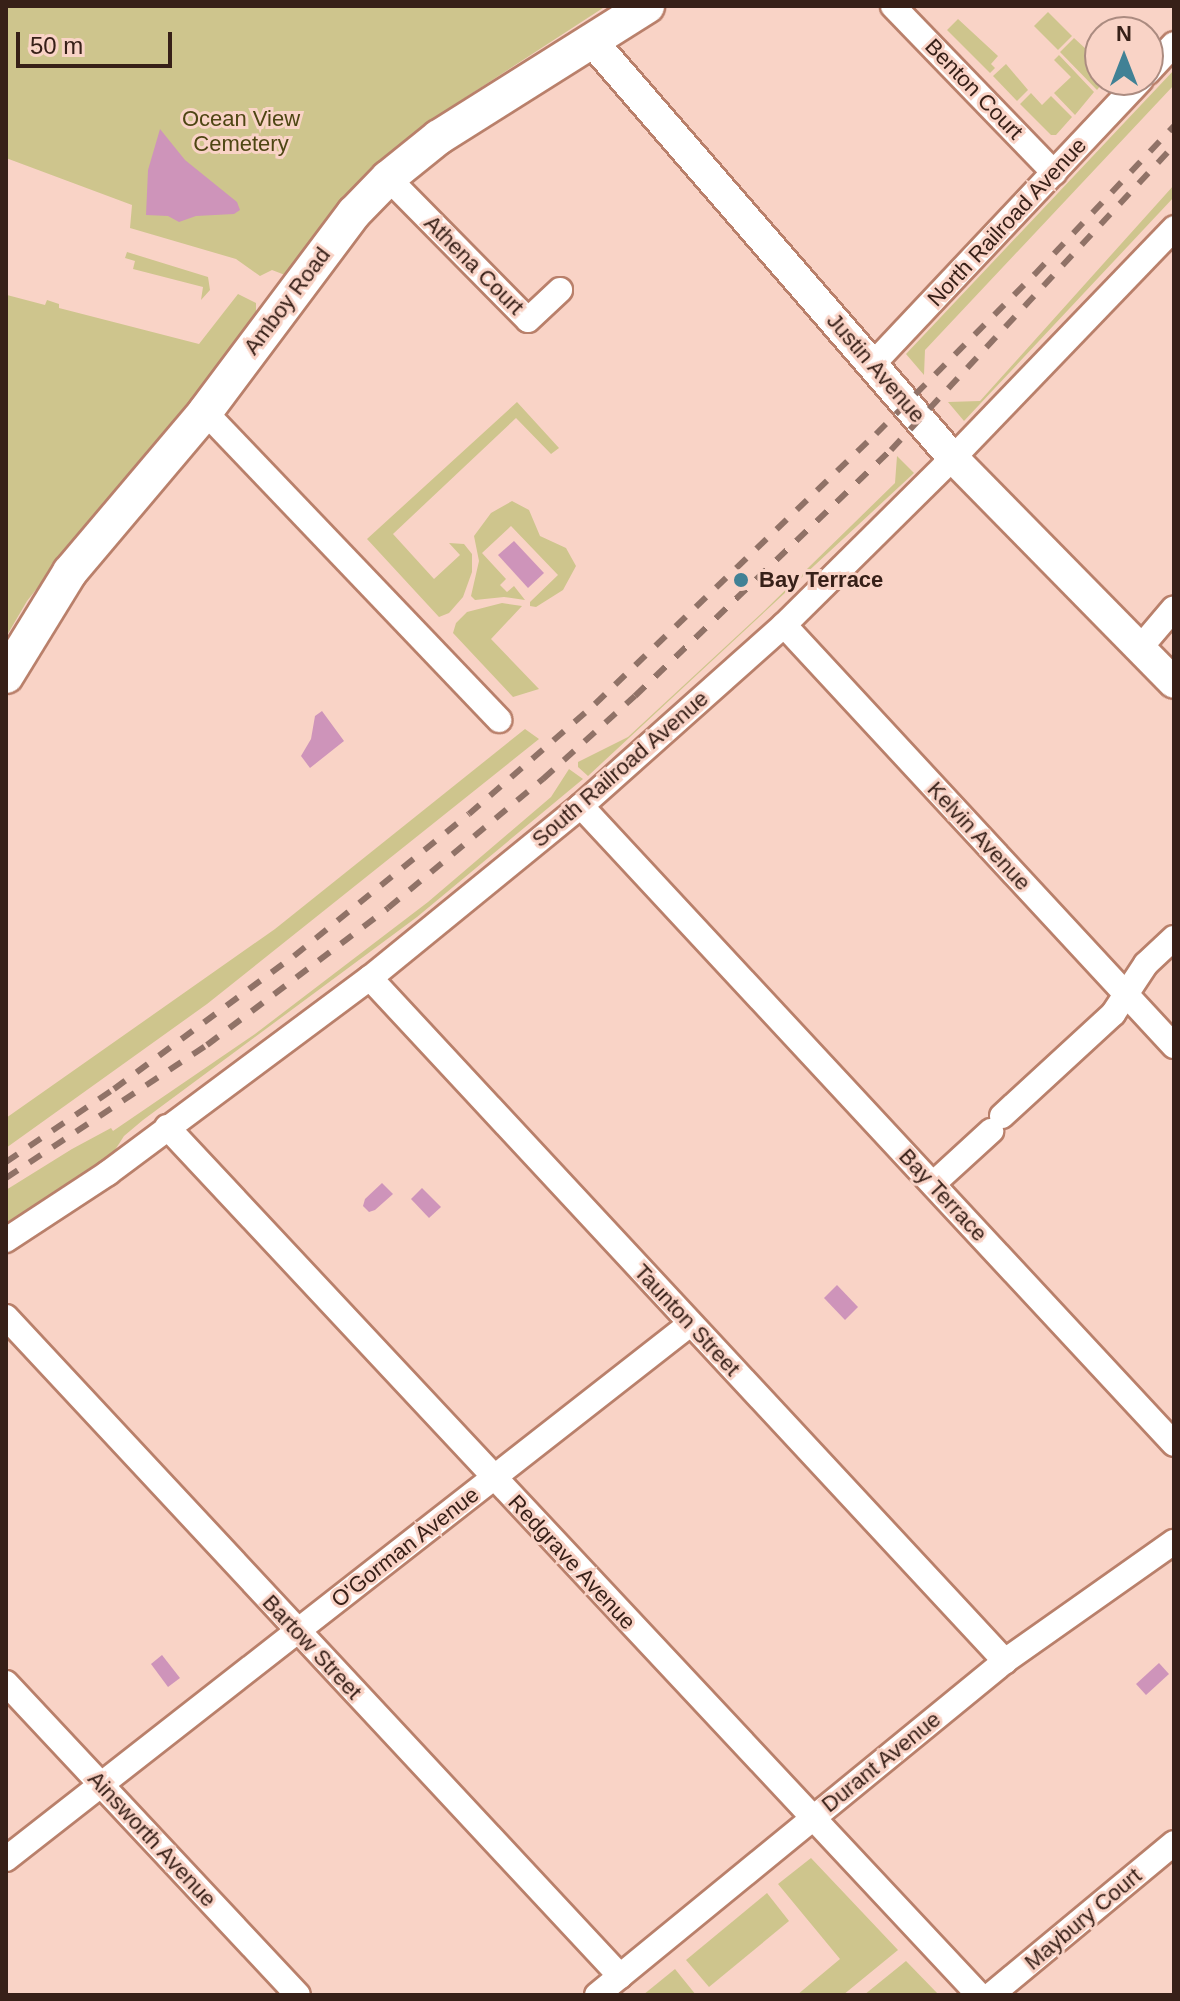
<!DOCTYPE html>
<style>
body{margin:0}
#map{position:relative;width:1180px;height:2001px;overflow:hidden;background:#f9d3c6;font-family:Helvetica,sans-serif}
div>[style]{position:absolute}
.green>*{inset:0;background:#cec58d}
.water>*{inset:0;background:#ce94ba}
.roads{filter:drop-shadow(2px 0 #b9806b) drop-shadow(-2px 0 #b9806b) drop-shadow(0 2px #b9806b) drop-shadow(0 -2px #b9806b)}
.minor>*{height:24px;margin:-12px;padding:0 12px;transform-origin:12px;border-radius:12px;background:#fff}
.tertiary>*{height:30px;margin:-15px;padding:0 15px;transform-origin:15px;border-radius:15px;background:#fff}
.secondary>*{height:34px;margin:-17px;padding:0 17px;transform-origin:17px;border-radius:17px;background:#fff}
.rail>*{height:6px;margin-top:-3px;transform-origin:0;background:repeating-linear-gradient(90deg,#907267 0 14px,transparent 0 28px)}
.dots>*{width:22px;height:22px;translate:-50% -50%;box-sizing:border-box;border:4px solid #f9d3c6;border-radius:50%}
span{translate:-50% -50%;white-space:nowrap;text-align:center;line-height:1.15;-webkit-text-stroke:6px #f9d3c6;paint-order:stroke}
.street-label{font-size:22px;color:#372018}
.park-label{font-size:22px;color:#4e4613}
.poi-label{font-size:22px;color:#372018;font-weight:700}
.left{translate:0 -50%;text-align:left}
.frame{position:absolute;inset:0;border:8px solid #372018;pointer-events:none}
.north{position:absolute;left:1084px;top:16px;width:80px;height:80px;box-sizing:border-box;background:#f9d3c6;border:2px solid #ab8b80;border-radius:50%;rotate:0deg;font-size:22px;font-weight:700;line-height:32px;text-align:center;color:#372018}
.north::after{content:'';display:block;margin:auto;width:28px;height:36px;background:#418195;clip-path:polygon(50% 0,100% 100%,50% 72%,0 100%)}
.scale{position:absolute;left:16px;top:32px;width:156px;height:36px;box-sizing:border-box;border:4px solid #372018;border-top:0;padding-left:10px;font-size:24px;line-height:28px;white-space:nowrap;color:#372018;-webkit-text-stroke:6px #f9d3c6;paint-order:stroke}
</style>
<div id="map">
<div class="green">
<i style="clip-path:polygon(6px 6px,606px 6px,451px 107px,378px 164px,285px 275px,272px 270px,260px 276px,236px 259px,130px 228px,132px 205px,6px 158px)"></i>
<i style="clip-path:polygon(1048px 12px,1072px 36px,1058px 50px,1034px 26px)"></i>
<i style="clip-path:polygon(958px 19px,998px 56px,991px 64px,995px 68px,990px 73px,947px 30px)"></i>
<i style="clip-path:polygon(1074px 38px,1100px 62px,1100px 80px,1105px 80px,1097px 90px,1060px 52px)"></i>
<i style="clip-path:polygon(1059px 55px,1094px 92px,1075px 115px,1054px 93px,1071px 77px,1054px 60px)"></i>
<i style="clip-path:polygon(1006px 64px,1028px 90px,1017px 101px,993px 76px)"></i>
<i style="clip-path:polygon(1174px 70px,1174px 85px,925px 350px,924px 375px,906px 354px)"></i>
<i style="clip-path:polygon(1031px 93px,1042px 105px,1051px 96px,1072px 117px,1056px 135px,1051px 135px,1020px 104px)"></i>
<i style="clip-path:polygon(1174px 185px,1174px 197px,964px 421px,948px 402px,980px 401px)"></i>
<i style="clip-path:polygon(127px 252px,208px 277px,210px 290px,201px 300px,203px 287px,133px 269px,135px 261px,125px 258px)"></i>
<i style="clip-path:polygon(6px 290px,7px 295px,45px 305px,47px 300px,59px 304px,59px 308px,199px 344px,238px 294px,256px 303px,256px 316px,212px 383px,54px 567px,27px 601px,6px 637px)"></i>
<i style="clip-path:polygon(517px 402px,559px 448px,551px 454px,516px 418px,393px 534px,434px 579px,460px 555px,449px 543px,464px 544px,472px 554px,472px 572px,463px 597px,449px 613px,439px 617px,367px 539px)"></i>
<i style="clip-path:polygon(897px 456px,914px 473px,588px 776px,578px 767px,578px 762px,628px 737px,764px 611px,895px 483px)"></i>
<i style="clip-path:polygon(512px 501px,529px 510px,540px 536px,566px 548px,576px 566px,563px 590px,536px 607px,530px 606px,530px 602px,558px 575px,511px 526px,482px 553px,506px 579px,500px 585px,507px 592px,514px 586px,525px 600px,504px 597px,475px 600px,471px 596px,479px 561px,474px 536px,491px 513px)"></i>
<i style="clip-path:polygon(502px 603px,522px 606px,491px 639px,539px 689px,513px 697px,453px 633px,456px 623px,467px 612px)"></i>
<i style="clip-path:polygon(525px 729px,539px 739px,207px 1004px,6px 1148px,6px 1118px,275px 929px)"></i>
<i style="clip-path:polygon(569px 769px,583px 779px,417px 917px,143px 1120px,124px 1136px,106px 1164px,6px 1224px,6px 1190px,72px 1149px,111px 1128px,113px 1131px,255px 1034px,428px 902px,551px 797px)"></i>
<i style="clip-path:polygon(811px 1858px,898px 1950px,843px 1995px,797px 1995px,840px 1959px,778px 1884px)"></i>
<i style="clip-path:polygon(767px 1893px,789px 1921px,709px 1987px,686px 1960px)"></i>
<i style="clip-path:polygon(906px 1961px,939px 1995px,864px 1995px)"></i>
<i style="clip-path:polygon(675px 1969px,696px 1995px,643px 1995px)"></i>
</div>
<div class="water">
<i style="clip-path:polygon(160px 129px,185px 160px,237px 202px,240px 210px,234px 214px,196px 216px,179px 222px,168px 216px,146px 215px,148px 170px)"></i>
<i style="clip-path:polygon(514px 541px,544px 573px,528px 588px,498px 555px)"></i>
<i style="clip-path:polygon(322px 711px,344px 741px,310px 768px,301px 756px,311px 739px,315px 716px)"></i>
<i style="clip-path:polygon(382px 1183px,393px 1194px,375px 1210px,369px 1212px,363px 1206px,365px 1199px)"></i>
<i style="clip-path:polygon(422px 1188px,441px 1207px,429px 1218px,411px 1199px)"></i>
<i style="clip-path:polygon(837px 1285px,858px 1307px,845px 1320px,824px 1298px)"></i>
<i style="clip-path:polygon(162px 1655px,180px 1678px,168px 1687px,151px 1664px)"></i>
<i style="clip-path:polygon(1159px 1663px,1169px 1674px,1146px 1695px,1136px 1684px)"></i>
</div>
<div class="roads">
<div class="minor">
<i style="left:893px;top:6px;width:232px;rotate:46deg"></i>
<i style="left:1148px;top:72px;width:38px;rotate:-47deg"></i>
<i style="left:388px;top:178px;width:199px;rotate:45.4deg"></i>
<i style="left:528px;top:320px;width:44px;rotate:-43.2deg"></i>
<i style="left:873px;top:364px;width:390px;rotate:-46.7deg"></i>
<i style="left:205px;top:412px;width:426px;rotate:46.3deg"></i>
<i style="left:784px;top:625px;width:574px;rotate:47.19deg"></i>
<i style="left:1140px;top:648px;width:52px;rotate:-49.6deg"></i>
<i style="left:581px;top:806px;width:871px;rotate:47.09deg"></i>
<i style="left:370px;top:978px;width:933px;rotate:47.09deg"></i>
<i style="left:1002px;top:1116px;width:151px;rotate:-42.6deg"></i>
<i style="left:1113px;top:1014px;width:60px;rotate:-56.6deg"></i>
<i style="left:1146px;top:964px;width:38px;rotate:-43deg"></i>
<i style="left:167px;top:1127px;width:1189px;rotate:46.91deg"></i>
<i style="left:933px;top:1184px;width:79px;rotate:-42.4deg"></i>
<i style="left:6px;top:1240px;width:122px;rotate:-33.3deg"></i>
<i style="left:108px;top:1173px;width:327px;rotate:-36.7deg"></i>
<i style="left:370px;top:978px;width:272px;rotate:-39.2deg"></i>
<i style="left:581px;top:806px;width:272px;rotate:-41.7deg"></i>
<i style="left:784px;top:625px;width:238px;rotate:-44.7deg"></i>
<i style="left:953px;top:458px;width:319px;rotate:-46.1deg"></i>
<i style="left:6px;top:1317px;width:901px;rotate:47.02deg"></i>
<i style="left:6px;top:1683px;width:427px;rotate:46.9deg"></i>
<i style="left:6px;top:1859px;width:868px;rotate:-38.03deg"></i>
<i style="left:597px;top:1995px;width:527px;rotate:-39.3deg"></i>
<i style="left:1005px;top:1661px;width:207px;rotate:-35.2deg"></i>
<i style="left:991px;top:1995px;width:238px;rotate:-39.7deg"></i>
</div>
<div class="tertiary">
<i style="left:591px;top:40px;width:553px;rotate:49.11deg"></i>
<i style="left:953px;top:458px;width:315px;rotate:45.5deg"></i>
</div>
<div class="secondary">
<i style="left:6px;top:676px;width:122px;rotate:-58.4deg"></i>
<i style="left:70px;top:572px;width:209px;rotate:-49.8deg"></i>
<i style="left:205px;top:412px;width:249px;rotate:-53.2deg"></i>
<i style="left:354px;top:213px;width:49px;rotate:-45.8deg"></i>
<i style="left:388px;top:178px;width:65px;rotate:-38.8deg"></i>
<i style="left:439px;top:137px;width:246px;rotate:-32.2deg"></i>
</div>
</div>
<div class="rail">
<i style="left:6px;top:1162px;width:130px;rotate:-34.1deg"></i>
<i style="left:114px;top:1089px;width:224px;rotate:-36.5deg"></i>
<i style="left:294px;top:956px;width:225px;rotate:-39.1deg"></i>
<i style="left:469px;top:814px;width:167px;rotate:-41.1deg"></i>
<i style="left:595px;top:704px;width:390px;rotate:-43.9deg"></i>
<i style="left:876px;top:434px;width:226px;rotate:-45.2deg"></i>
<i style="left:1035px;top:274px;width:203px;rotate:-46.8deg"></i>
<i style="left:6px;top:1178px;width:241px;rotate:-33.5deg"></i>
<i style="left:207px;top:1045px;width:227px;rotate:-37.1deg"></i>
<i style="left:388px;top:908px;width:202px;rotate:-39.8deg"></i>
<i style="left:543px;top:779px;width:124px;rotate:-42.1deg"></i>
<i style="left:635px;top:696px;width:355px;rotate:-43.9deg"></i>
<i style="left:891px;top:450px;width:416px;rotate:-47.1deg"></i>
</div>
<div class="dots">
<i style="left:741px;top:580px;background:#418195"></i>
</div>
<div class="street-label">
<span style="left:974px;top:89px;rotate:46deg">Benton Court</span>
<span style="left:1007px;top:222px;rotate:-47deg">North Railroad Avenue</span>
<span style="left:474px;top:265px;rotate:45deg">Athena Court</span>
<span style="left:287px;top:301px;rotate:-53deg">Amboy Road</span>
<span style="left:876px;top:368px;rotate:49deg">Justin Avenue</span>
<span style="left:620px;top:769px;rotate:-41deg">South Railroad Avenue</span>
<span style="left:979px;top:836px;rotate:47deg">Kelvin Avenue</span>
<span style="left:943px;top:1195px;rotate:47deg">Bay Terrace</span>
<span style="left:687px;top:1320px;rotate:47deg">Taunton Street</span>
<span style="left:405px;top:1547px;rotate:-38deg">O'Gorman Avenue</span>
<span style="left:572px;top:1562px;rotate:47deg">Redgrave Avenue</span>
<span style="left:312px;top:1647px;rotate:47deg">Bartow Street</span>
<span style="left:881px;top:1762px;rotate:-39deg">Durant Avenue</span>
<span style="left:152px;top:1839px;rotate:47deg">Ainsworth Avenue</span>
<span style="left:1083px;top:1919px;rotate:-40deg">Maybury Court</span>
</div>
<div class="park-label">
<span style="left:241px;top:131px">Ocean View<br>Cemetery</span>
</div>
<div class="poi-label">
<span class="left" style="left:759px;top:580px">Bay Terrace</span>
</div>
<div class="frame"></div>
<div class="north">N</div>
<div class="scale">50 m</div>
</div>
